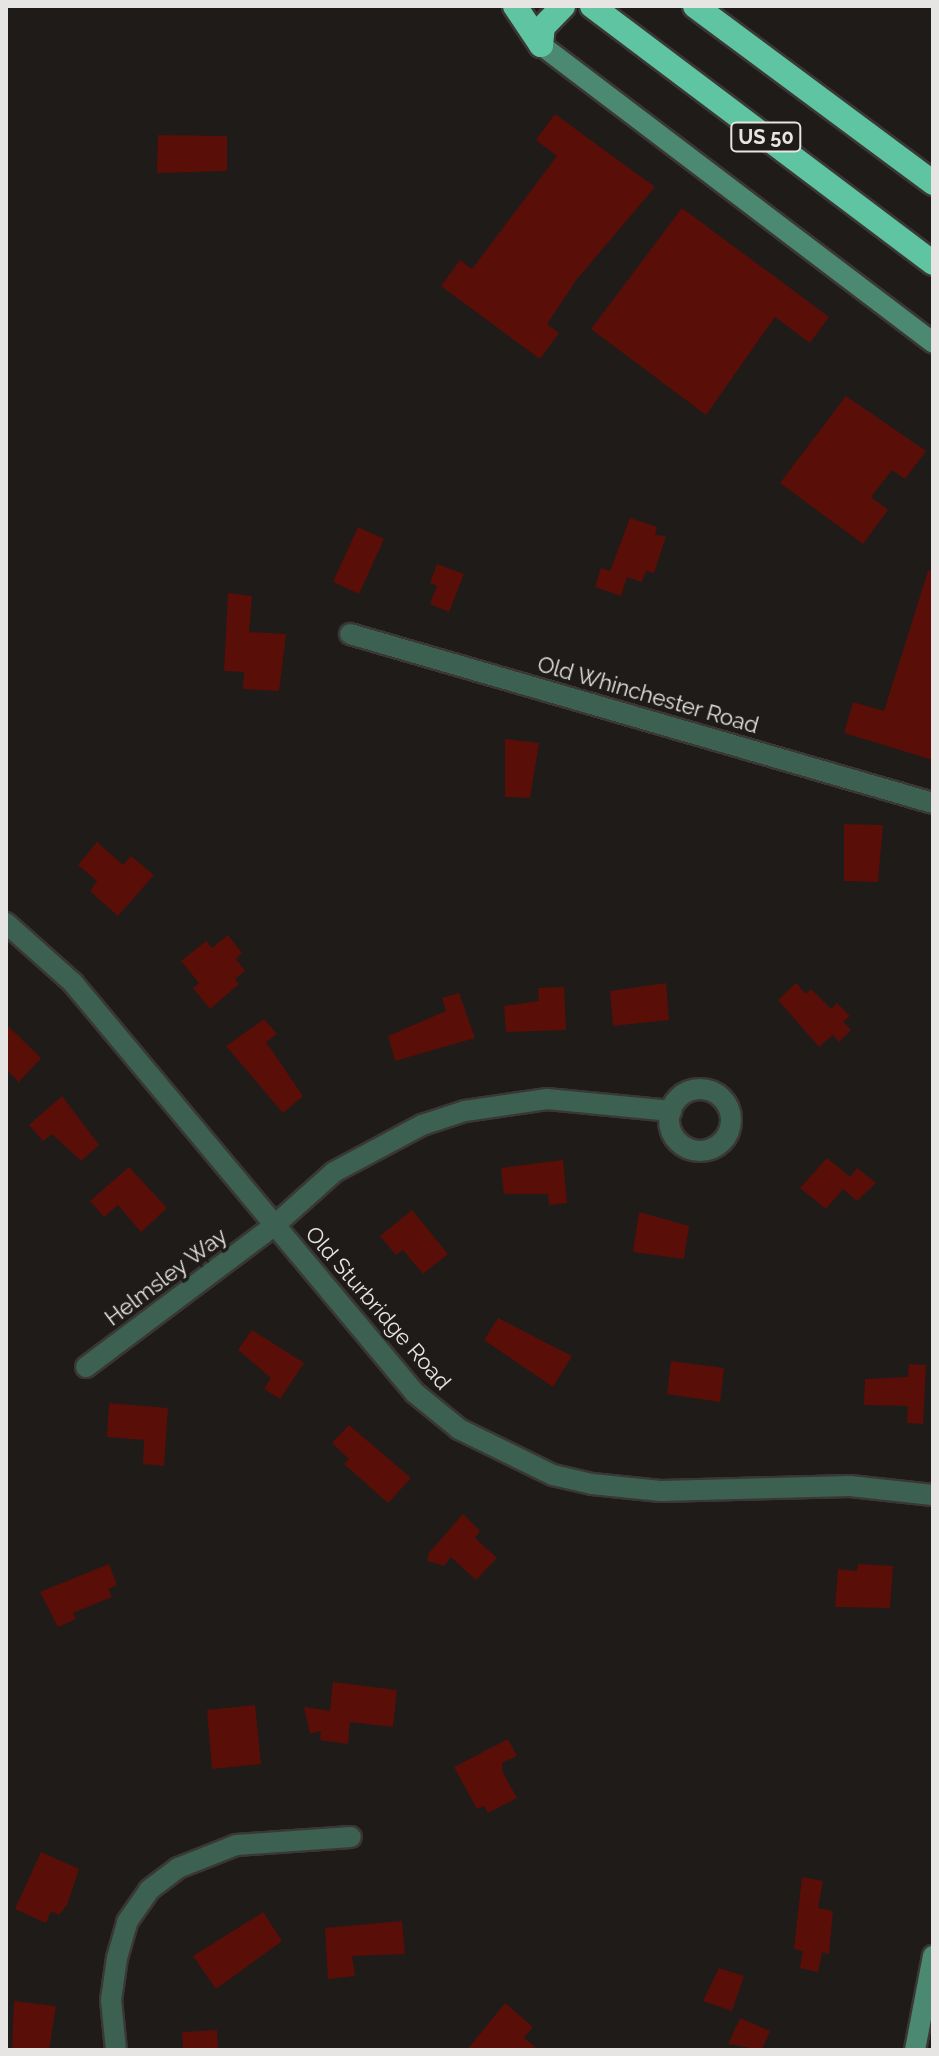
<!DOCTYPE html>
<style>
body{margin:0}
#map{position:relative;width:939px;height:2056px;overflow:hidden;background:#1e1b19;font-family:Raleway,sans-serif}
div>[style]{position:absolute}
.building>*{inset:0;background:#5a0e08}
.roads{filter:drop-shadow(2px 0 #3a3735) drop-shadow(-2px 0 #3a3735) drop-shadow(0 2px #3a3735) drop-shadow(0 -2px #3a3735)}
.street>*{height:20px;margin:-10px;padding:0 10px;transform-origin:10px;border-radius:10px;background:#3c6153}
.street>.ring{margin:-10px;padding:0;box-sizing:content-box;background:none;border:20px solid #3c6153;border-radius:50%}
.secondary>*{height:20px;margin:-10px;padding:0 10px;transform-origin:10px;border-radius:10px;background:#4b8972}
.highway>*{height:24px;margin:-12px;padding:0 12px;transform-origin:12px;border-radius:12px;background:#5fc4a1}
span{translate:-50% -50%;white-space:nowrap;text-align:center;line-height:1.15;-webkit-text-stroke:7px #1e1b19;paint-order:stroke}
.shield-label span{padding:2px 6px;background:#1e1b19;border:2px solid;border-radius:6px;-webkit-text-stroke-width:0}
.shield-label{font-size:20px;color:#e7e5e4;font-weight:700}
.street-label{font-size:22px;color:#e7e5e4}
.frame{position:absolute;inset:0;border:8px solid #e7e5e4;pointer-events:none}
</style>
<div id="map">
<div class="building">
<i style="clip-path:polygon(555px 114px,655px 187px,577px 279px,547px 324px,559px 333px,540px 359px,441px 286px,460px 260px,472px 269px,557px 156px,536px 140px)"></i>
<i style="clip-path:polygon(158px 135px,227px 136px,227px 171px,157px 173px)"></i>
<i style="clip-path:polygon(682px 208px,829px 317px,810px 343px,775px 317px,706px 415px,591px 329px)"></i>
<i style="clip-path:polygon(846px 396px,926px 451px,905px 479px,892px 470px,871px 497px,888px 510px,863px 544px,780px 483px)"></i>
<i style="clip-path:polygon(630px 518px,657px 527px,655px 535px,666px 536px,654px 573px,646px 571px,642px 582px,627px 577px,621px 596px,595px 587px,601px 568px,610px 571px)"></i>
<i style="clip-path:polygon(358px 527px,384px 539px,359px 594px,333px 582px)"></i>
<i style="clip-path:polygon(437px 564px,464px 574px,449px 612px,430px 604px,437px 586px,430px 583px)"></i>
<i style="clip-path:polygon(928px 571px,933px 571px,933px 760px,844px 733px,853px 702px,884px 711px)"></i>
<i style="clip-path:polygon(228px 593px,252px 596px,249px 632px,286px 634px,279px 691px,243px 689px,244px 672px,224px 671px)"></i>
<i style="clip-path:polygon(505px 739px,539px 743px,530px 798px,505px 797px)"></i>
<i style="clip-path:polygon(844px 824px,883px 825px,878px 882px,844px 881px)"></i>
<i style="clip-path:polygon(97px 842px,123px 865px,131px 856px,154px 875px,118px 916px,90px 891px,97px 881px,78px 865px)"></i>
<i style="clip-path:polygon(228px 935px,242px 953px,236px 959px,245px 971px,235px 979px,239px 984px,210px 1009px,193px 988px,199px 983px,181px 961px,206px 941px,212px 948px)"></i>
<i style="clip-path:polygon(666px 983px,669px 1020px,613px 1026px,610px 991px)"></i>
<i style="clip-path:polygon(796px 983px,806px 994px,811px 989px,831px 1009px,837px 1003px,850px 1016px,843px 1022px,851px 1030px,839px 1042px,833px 1035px,819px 1047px,778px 1000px)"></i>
<i style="clip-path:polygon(564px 987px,566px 1030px,506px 1032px,504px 1006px,539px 1001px,538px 988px)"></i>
<i style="clip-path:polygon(459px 993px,475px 1038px,395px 1061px,388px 1036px,446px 1011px,442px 998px)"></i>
<i style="clip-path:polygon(264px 1019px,277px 1034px,266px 1042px,303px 1096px,283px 1113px,226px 1046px)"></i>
<i style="clip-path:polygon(6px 1024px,41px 1058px,19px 1082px,6px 1069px)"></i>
<i style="clip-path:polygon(62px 1096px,99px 1145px,81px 1161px,52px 1134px,43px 1141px,29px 1125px)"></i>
<i style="clip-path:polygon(827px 1158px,850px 1177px,857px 1168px,876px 1183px,857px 1201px,843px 1189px,826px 1209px,800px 1188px)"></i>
<i style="clip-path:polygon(563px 1160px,567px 1203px,549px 1205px,548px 1194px,504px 1194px,501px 1168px)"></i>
<i style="clip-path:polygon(129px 1167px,167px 1208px,141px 1232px,118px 1205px,104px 1217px,90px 1201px)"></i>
<i style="clip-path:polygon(412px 1210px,448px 1254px,423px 1274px,403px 1250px,396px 1255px,380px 1236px)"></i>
<i style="clip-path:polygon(639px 1212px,689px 1226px,684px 1259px,633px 1252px)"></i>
<i style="clip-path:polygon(498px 1318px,572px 1356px,553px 1387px,484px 1340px)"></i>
<i style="clip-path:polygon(252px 1330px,304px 1363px,280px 1399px,264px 1389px,271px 1378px,238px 1350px)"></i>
<i style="clip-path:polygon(671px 1361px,724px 1368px,720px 1402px,667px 1394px)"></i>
<i style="clip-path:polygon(909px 1364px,926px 1365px,923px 1424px,907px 1423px,908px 1406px,864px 1405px,865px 1379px,908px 1377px)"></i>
<i style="clip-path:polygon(109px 1403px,168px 1408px,164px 1466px,143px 1464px,144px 1440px,107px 1437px)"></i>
<i style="clip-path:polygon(349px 1425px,411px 1478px,388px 1503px,344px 1464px,349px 1459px,332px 1443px)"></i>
<i style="clip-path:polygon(463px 1514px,480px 1531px,475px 1538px,497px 1558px,476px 1580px,451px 1557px,444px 1566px,428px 1561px,428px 1554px)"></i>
<i style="clip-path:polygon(109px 1564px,117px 1585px,108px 1589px,112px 1597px,73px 1613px,76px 1619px,58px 1627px,40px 1592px)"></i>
<i style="clip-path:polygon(858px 1564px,893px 1566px,890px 1608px,835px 1607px,838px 1569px,857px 1571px)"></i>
<i style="clip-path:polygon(333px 1682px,397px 1690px,393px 1727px,350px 1722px,348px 1744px,320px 1740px,321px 1731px,310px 1734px,304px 1707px,330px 1711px)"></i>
<i style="clip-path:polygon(255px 1705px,261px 1764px,212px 1769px,207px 1710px)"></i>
<i style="clip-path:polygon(508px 1739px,517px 1756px,502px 1763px,503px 1773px,517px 1798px,488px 1813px,484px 1806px,477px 1809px,454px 1767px)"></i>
<i style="clip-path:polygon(41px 1852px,79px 1869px,67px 1905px,59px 1915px,51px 1911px,46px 1923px,15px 1909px)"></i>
<i style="clip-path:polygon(802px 1877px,823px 1881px,818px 1908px,833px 1911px,829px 1954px,822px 1952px,818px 1972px,800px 1968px,803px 1951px,794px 1949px)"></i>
<i style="clip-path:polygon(263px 1912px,282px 1941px,216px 1989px,193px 1956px)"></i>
<i style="clip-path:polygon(402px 1921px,405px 1954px,352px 1956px,355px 1976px,328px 1979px,325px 1928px)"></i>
<i style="clip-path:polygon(719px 1968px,744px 1976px,732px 2011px,703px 2001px)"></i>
<i style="clip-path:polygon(14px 2001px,56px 2006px,49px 2050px,12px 2050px)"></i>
<i style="clip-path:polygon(505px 2003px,533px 2027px,524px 2038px,539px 2050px,467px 2050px)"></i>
<i style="clip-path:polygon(740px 2018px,770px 2031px,762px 2050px,728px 2044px)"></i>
<i style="clip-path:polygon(217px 2030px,218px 2050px,183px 2050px,182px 2032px)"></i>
</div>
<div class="roads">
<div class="street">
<i style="left:350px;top:634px;width:607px;rotate:16.17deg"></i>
<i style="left:6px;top:923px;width:90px;rotate:41.8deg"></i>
<i style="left:73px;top:983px;width:534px;rotate:50.17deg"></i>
<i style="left:415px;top:1393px;width:57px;rotate:39.3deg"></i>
<i style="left:459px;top:1429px;width:105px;rotate:26.1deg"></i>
<i style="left:553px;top:1475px;width:40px;rotate:13deg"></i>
<i style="left:592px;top:1484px;width:69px;rotate:5.8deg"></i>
<i style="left:661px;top:1491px;width:189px;rotate:-1.5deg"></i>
<i style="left:850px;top:1486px;width:83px;rotate:6.2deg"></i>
<i class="ring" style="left:669px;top:1089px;width:42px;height:42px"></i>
<i style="left:86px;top:1367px;width:236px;rotate:-36.9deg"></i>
<i style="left:275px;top:1225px;width:79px;rotate:-41.9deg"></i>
<i style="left:334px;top:1172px;width:100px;rotate:-28.1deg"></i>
<i style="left:422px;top:1125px;width:45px;rotate:-18deg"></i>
<i style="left:465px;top:1111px;width:83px;rotate:-8.3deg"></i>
<i style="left:547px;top:1099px;width:125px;rotate:5.5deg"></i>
<i style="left:116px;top:2050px;width:50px;rotate:-95.7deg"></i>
<i style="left:111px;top:2000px;width:42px;rotate:-81.9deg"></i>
<i style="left:117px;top:1958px;width:37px;rotate:-74deg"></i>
<i style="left:127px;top:1922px;width:39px;rotate:-55deg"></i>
<i style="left:149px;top:1890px;width:36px;rotate:-37deg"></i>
<i style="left:178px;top:1868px;width:62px;rotate:-21.6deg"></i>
<i style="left:236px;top:1845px;width:115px;rotate:-4deg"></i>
</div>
<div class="secondary">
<i style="left:541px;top:45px;width:492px;rotate:37.2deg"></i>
<i style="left:915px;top:2050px;width:96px;rotate:-79.2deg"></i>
</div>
<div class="highway">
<i style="left:515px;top:6px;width:47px;rotate:56.3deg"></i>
<i style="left:592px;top:6px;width:427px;rotate:37deg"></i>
<i style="left:695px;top:6px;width:297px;rotate:36.6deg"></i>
<i style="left:541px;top:45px;width:18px;rotate:-84deg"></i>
<i style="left:543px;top:27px;width:29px;rotate:-46deg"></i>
</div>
</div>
<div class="shield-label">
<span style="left:766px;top:137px">US 50</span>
</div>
<div class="street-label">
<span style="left:648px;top:695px;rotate:16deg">Old Whinchester Road</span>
<span style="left:166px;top:1277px;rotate:-37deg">Helmsley Way</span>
<span style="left:378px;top:1308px;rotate:49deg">Old Sturbridge Road</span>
</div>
<div class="frame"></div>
</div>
